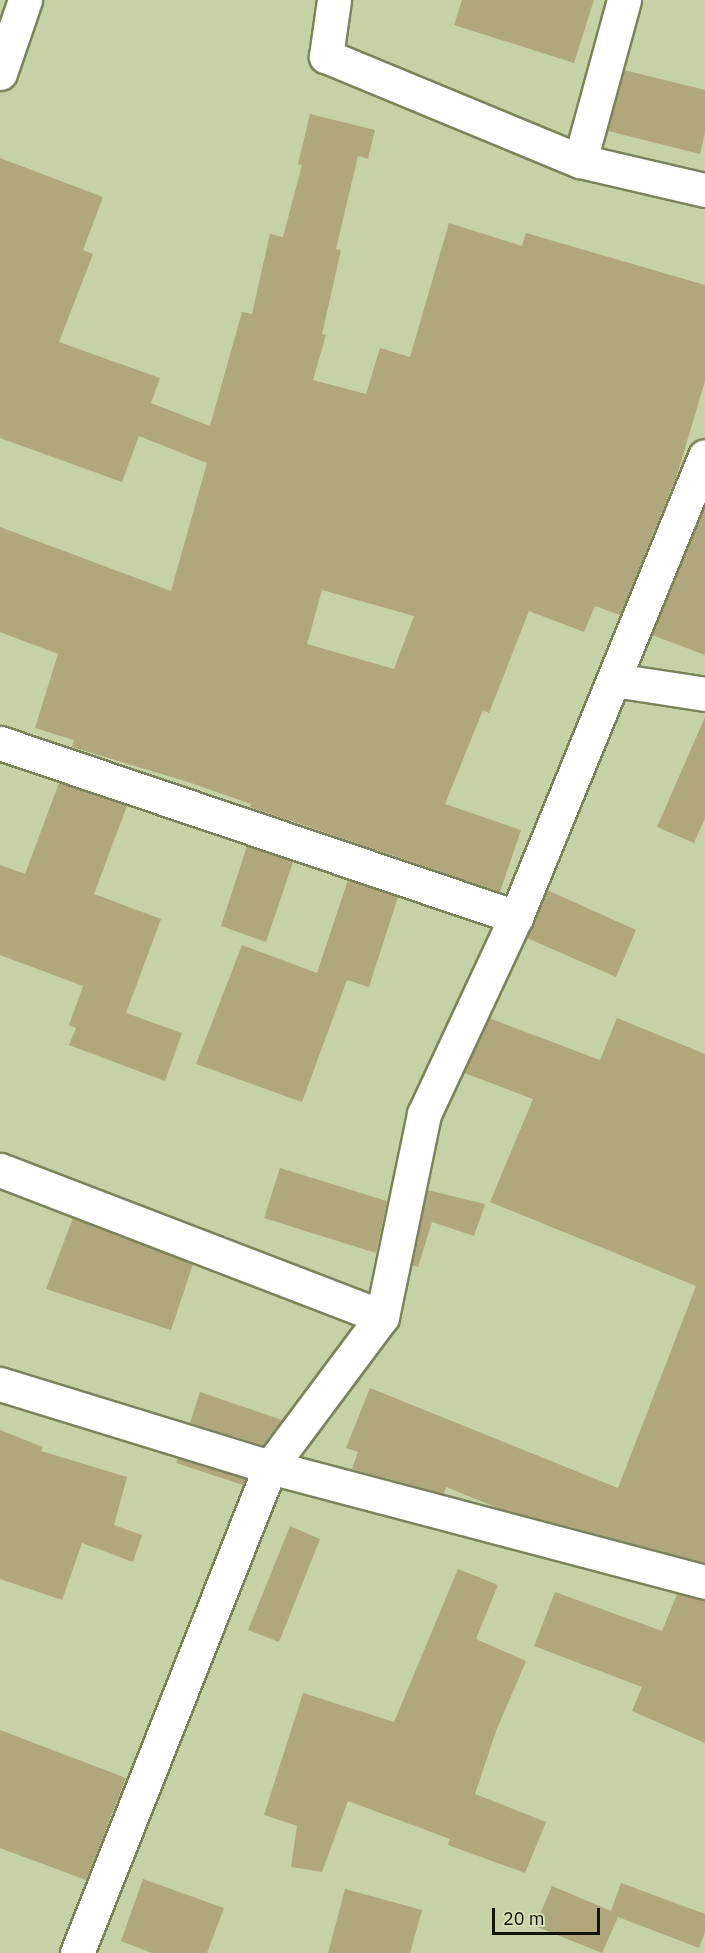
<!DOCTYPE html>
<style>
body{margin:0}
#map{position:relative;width:705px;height:1953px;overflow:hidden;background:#c7d1a6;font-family:"IBM Plex Sans",sans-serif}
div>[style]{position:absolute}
.building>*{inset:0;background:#b0a77d}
.roads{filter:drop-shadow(2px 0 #7b835b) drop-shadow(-2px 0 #7b835b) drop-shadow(0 2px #7b835b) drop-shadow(0 -2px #7b835b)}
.minor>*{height:33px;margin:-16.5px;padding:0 16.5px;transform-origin:16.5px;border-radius:16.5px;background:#fff}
span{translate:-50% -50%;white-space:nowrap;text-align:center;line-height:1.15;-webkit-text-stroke:5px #d4deb3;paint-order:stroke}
.scale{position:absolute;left:492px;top:1908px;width:108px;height:27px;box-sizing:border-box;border:3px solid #131607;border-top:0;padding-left:8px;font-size:18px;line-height:21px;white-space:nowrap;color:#131607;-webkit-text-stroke:4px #d4deb3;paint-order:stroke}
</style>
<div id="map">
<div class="building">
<i style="clip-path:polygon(462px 0,594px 0,574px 63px,454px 25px)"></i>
<i style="clip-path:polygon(624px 70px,705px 90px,705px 133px,700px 154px,608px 131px)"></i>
<i style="clip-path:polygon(evenodd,310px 114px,375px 130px,368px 159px,358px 156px,336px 249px,341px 250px,322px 334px,326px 335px,313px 380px,366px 394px,380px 348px,410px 357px,449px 223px,522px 246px,526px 233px,705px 285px,705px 381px,677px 475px,620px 615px,595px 606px,584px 632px,529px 611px,489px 713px,483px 710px,445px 804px,521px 830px,500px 892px,250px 807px,251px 804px,188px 782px,72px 747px,74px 740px,35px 728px,58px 654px,0 632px,0 527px,171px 591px,207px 463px,139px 436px,122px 482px,0 438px,0 158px,103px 197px,83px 250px,93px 254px,59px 342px,160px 378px,151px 403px,210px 426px,242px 312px,252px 314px,270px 234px,283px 237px,302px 165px,298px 164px,310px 114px,322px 590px,414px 616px,394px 669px,307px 644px,322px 590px)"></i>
<i style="clip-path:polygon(705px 505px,705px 655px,652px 635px)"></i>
<i style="clip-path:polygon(705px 717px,705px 818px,694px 843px,657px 827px)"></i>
<i style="clip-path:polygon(59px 783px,127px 806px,94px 894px,161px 919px,126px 1013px,182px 1033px,165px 1081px,69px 1045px,76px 1028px,69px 1025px,83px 986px,0 955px,0 865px,25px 874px)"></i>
<i style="clip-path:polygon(247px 846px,293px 862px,266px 942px,221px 926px)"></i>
<i style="clip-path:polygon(348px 880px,398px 897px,369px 987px,347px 980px,302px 1102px,196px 1064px,242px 945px,317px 973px)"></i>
<i style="clip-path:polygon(547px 890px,636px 930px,616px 977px,527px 938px)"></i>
<i style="clip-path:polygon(489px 1018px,600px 1060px,617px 1018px,705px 1054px,705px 1563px,498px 1508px,446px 1487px,444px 1494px,352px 1469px,358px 1452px,346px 1448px,370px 1388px,618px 1488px,696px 1286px,490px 1202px,533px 1099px,464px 1073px)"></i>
<i style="clip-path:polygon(280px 1168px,387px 1201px,376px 1253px,264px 1218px)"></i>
<i style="clip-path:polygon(427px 1190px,485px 1204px,474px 1236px,432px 1222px,418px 1267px,412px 1265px)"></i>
<i style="clip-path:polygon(73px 1218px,193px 1264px,171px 1330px,46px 1289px)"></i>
<i style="clip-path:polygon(200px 1392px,282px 1420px,263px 1445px,190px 1423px)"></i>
<i style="clip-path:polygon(0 1430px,43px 1447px,41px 1451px,127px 1477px,114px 1525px,142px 1535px,133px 1562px,82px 1543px,62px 1600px,0 1579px)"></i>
<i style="clip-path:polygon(178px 1458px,245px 1479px,243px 1485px,176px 1463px)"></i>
<i style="clip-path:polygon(290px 1526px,320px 1539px,279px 1642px,248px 1630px)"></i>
<i style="clip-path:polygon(458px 1569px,498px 1585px,476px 1639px,526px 1661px,496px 1731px,475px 1794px,546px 1822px,525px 1873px,448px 1845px,450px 1839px,348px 1801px,322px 1872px,291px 1867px,297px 1826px,264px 1815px,303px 1693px,394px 1722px)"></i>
<i style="clip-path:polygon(555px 1592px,662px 1631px,677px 1594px,705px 1600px,705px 1743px,632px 1711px,642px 1687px,534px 1646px)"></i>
<i style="clip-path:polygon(0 1730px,126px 1778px,86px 1880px,0 1848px)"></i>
<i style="clip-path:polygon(143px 1879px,224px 1908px,207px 1953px,152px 1953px,121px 1941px)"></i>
<i style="clip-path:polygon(621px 1883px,705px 1914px,705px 1932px,699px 1948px,618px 1917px,602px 1953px,535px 1926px,552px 1886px,611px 1911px)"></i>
<i style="clip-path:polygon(345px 1889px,422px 1910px,410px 1953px,328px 1953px)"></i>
</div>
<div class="roads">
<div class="minor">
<i style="left:334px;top:0;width:57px;rotate:98.1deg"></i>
<i style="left:326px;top:56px;width:275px;rotate:22.5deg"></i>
<i style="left:580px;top:161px;width:128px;rotate:13.1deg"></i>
<i style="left:0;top:73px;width:77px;rotate:-71.1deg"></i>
<i style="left:580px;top:161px;width:167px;rotate:-74.7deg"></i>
<i style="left:614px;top:680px;width:92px;rotate:8.7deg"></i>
<i style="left:0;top:743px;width:545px;rotate:18.63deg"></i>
<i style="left:0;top:1170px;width:409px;rotate:21deg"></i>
<i style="left:0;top:1384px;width:282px;rotate:17.1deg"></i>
<i style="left:270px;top:1467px;width:450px;rotate:14.8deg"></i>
<i style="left:77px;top:1953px;width:523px;rotate:-68.34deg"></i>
<i style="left:270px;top:1467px;width:187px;rotate:-53.3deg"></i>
<i style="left:382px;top:1317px;width:207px;rotate:-78.3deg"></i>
<i style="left:424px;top:1114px;width:217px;rotate:-65deg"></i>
<i style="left:516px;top:917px;width:498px;rotate:-67.7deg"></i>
</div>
</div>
<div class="scale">20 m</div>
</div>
